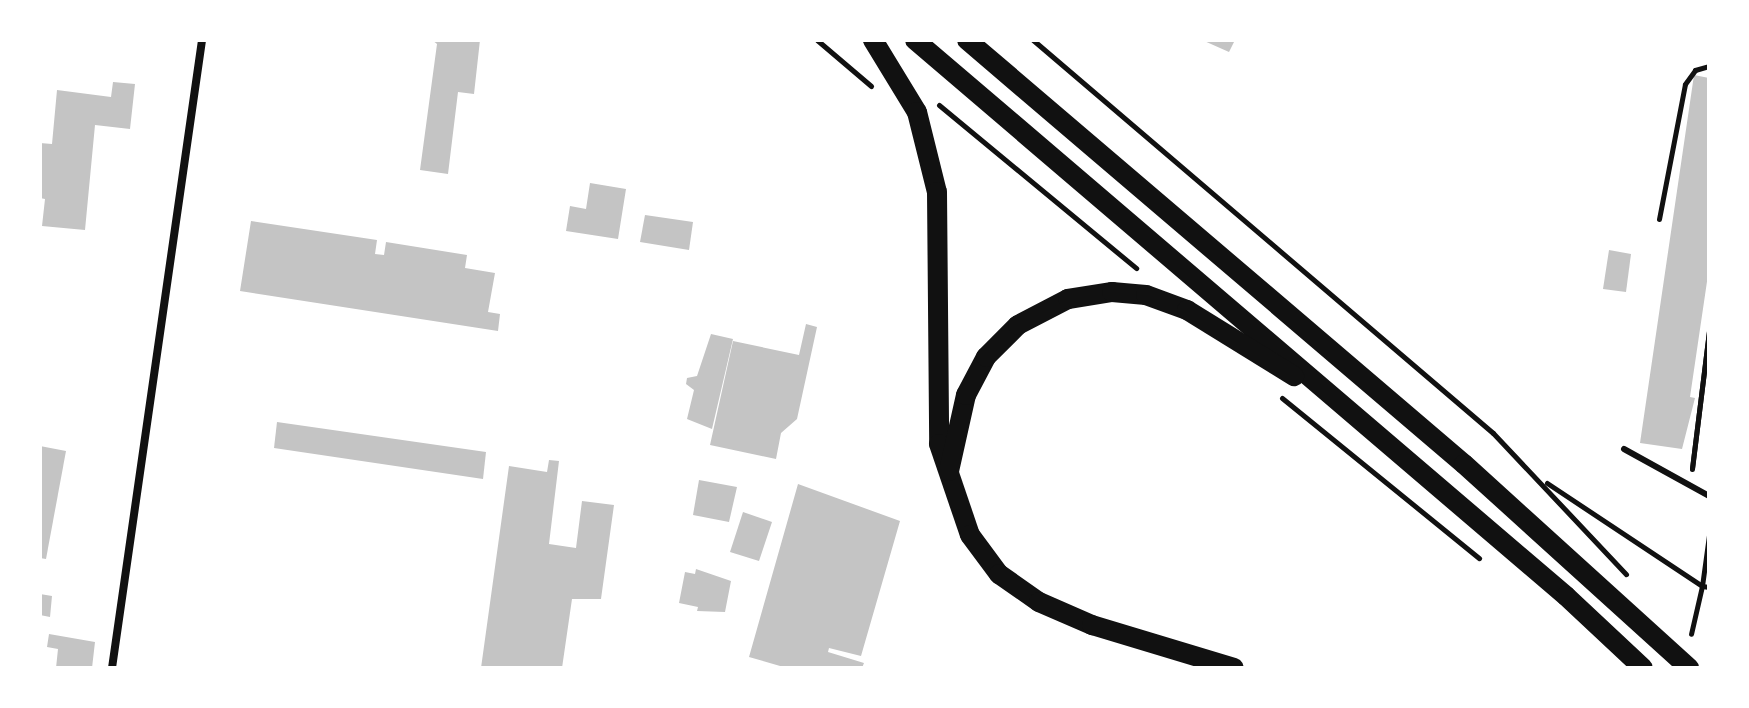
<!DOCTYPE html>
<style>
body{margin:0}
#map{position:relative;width:1749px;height:708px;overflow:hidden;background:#fff;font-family:"IBM Plex Serif",serif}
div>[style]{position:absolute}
.building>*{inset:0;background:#c4c4c4}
.path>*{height:5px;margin:-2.5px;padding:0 2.5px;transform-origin:2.5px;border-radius:2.5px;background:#111}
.service>*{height:6px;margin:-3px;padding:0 3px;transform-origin:3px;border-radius:3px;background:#111}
.minor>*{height:8px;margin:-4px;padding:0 4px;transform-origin:4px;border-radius:4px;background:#111}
.primary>*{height:20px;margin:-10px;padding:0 10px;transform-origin:10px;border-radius:10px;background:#111}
span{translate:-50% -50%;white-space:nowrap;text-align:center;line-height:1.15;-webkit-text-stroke:6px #fff;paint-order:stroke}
.frame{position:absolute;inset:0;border:42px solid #fff;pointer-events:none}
</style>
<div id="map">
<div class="building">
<i style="clip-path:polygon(432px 40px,480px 40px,474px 94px,458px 92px,448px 174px,420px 170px,437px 44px)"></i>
<i style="clip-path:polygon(1202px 40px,1235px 40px,1229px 52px)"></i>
<i style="clip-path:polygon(1694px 75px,1709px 78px,1709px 268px,1690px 397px,1695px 398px,1682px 449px,1640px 443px)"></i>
<i style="clip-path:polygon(113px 82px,135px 84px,130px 129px,95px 125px,85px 230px,42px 226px,45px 199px,40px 198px,40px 143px,52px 144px,57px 90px,111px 97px)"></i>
<i style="clip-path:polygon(590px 183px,626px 189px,618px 239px,566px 231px,570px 206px,586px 209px)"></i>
<i style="clip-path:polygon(645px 215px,693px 222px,689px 250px,640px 242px)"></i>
<i style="clip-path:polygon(251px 221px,377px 240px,375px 254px,384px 255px,386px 242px,467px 255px,465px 268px,495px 273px,488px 312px,500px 314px,498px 331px,240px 291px)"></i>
<i style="clip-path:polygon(1609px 250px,1631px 254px,1626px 292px,1603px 289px)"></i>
<i style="clip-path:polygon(806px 324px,817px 327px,797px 419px,781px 433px,776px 459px,710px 445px,733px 341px,799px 355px)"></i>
<i style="clip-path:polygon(711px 334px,733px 339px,712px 429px,687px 419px,694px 390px,686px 384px,687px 378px,697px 376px)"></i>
<i style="clip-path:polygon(277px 422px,486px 452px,483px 479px,274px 448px)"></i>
<i style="clip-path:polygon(40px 446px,66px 451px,46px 559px,40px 558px)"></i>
<i style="clip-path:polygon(549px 460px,559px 461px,549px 544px,576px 548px,582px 501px,614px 505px,601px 599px,572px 599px,562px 668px,481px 668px,509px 466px,547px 472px)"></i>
<i style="clip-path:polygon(699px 480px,737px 487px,729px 522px,693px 515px)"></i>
<i style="clip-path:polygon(798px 484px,900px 521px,861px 656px,829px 648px,828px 652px,864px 663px,862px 668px,787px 668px,749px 657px)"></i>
<i style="clip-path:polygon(743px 512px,772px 522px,759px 561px,730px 552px)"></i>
<i style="clip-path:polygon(696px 569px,731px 581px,725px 612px,697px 611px,698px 607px,679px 603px,685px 572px,695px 574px)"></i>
<i style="clip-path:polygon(40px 594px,52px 596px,50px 617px,40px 615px)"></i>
<i style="clip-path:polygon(49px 634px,95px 642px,92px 668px,56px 668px,58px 649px,47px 647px)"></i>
</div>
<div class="path">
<i style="left:817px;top:40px;width:71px;rotate:40.4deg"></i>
<i style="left:1033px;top:40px;width:605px;rotate:40.51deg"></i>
<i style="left:1493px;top:433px;width:194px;rotate:46.7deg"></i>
<i style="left:939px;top:105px;width:256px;rotate:39.6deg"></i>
<i style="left:1659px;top:219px;width:137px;rotate:-79.1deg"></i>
<i style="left:1685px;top:84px;width:17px;rotate:-54deg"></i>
<i style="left:1695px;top:70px;width:15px;rotate:-16deg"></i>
<i style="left:1282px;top:398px;width:254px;rotate:39.1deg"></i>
<i style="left:1692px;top:468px;width:137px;rotate:-82.9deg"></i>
<i style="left:1692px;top:469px;width:139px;rotate:-83deg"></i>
<i style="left:1547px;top:483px;width:186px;rotate:33.6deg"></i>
<i style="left:1702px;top:586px;width:49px;rotate:102.9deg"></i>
<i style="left:1709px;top:535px;width:51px;rotate:97.8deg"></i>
<i style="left:1702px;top:586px;width:7px;rotate:8deg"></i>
</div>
<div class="service">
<i style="left:1624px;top:449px;width:97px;rotate:28.9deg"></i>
</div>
<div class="minor">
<i style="left:112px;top:668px;width:634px;rotate:-81.84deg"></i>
</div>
<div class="primary">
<i style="left:873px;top:40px;width:84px;rotate:58.6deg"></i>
<i style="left:917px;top:112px;width:82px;rotate:76deg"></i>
<i style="left:937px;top:192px;width:252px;rotate:89.5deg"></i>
<i style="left:939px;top:444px;width:96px;rotate:71.2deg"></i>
<i style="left:970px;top:535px;width:49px;rotate:53.4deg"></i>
<i style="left:999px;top:574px;width:49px;rotate:35deg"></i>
<i style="left:1039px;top:602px;width:58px;rotate:23.5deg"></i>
<i style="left:1092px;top:625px;width:148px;rotate:16.8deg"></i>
<i style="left:915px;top:40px;width:856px;rotate:40.5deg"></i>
<i style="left:1566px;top:596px;width:105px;rotate:43.1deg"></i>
<i style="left:967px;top:40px;width:653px;rotate:40.47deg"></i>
<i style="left:1464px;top:464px;width:304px;rotate:42.2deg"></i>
<i style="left:949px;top:471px;width:78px;rotate:-77.4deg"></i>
<i style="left:966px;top:395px;width:43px;rotate:-62.2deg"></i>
<i style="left:986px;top:357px;width:45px;rotate:-45deg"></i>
<i style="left:1018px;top:325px;width:56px;rotate:-27.5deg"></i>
<i style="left:1068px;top:299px;width:45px;rotate:-9deg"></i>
<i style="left:1112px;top:292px;width:34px;rotate:5deg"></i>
<i style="left:1146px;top:295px;width:44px;rotate:20.1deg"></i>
<i style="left:1187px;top:310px;width:126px;rotate:31.7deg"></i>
</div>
<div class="frame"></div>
</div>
